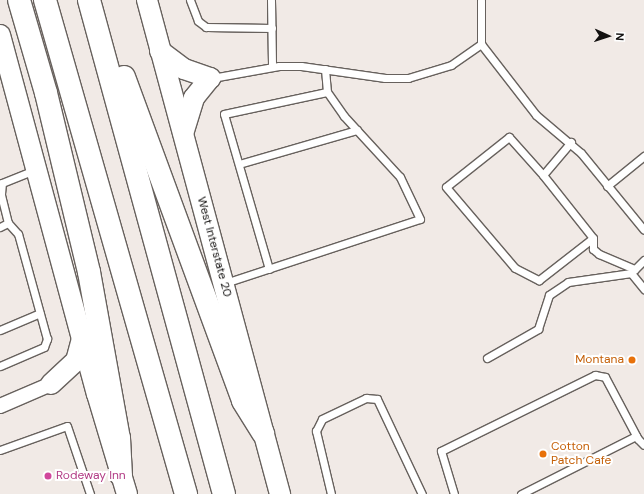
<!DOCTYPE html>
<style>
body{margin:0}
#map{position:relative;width:644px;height:494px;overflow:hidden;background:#f1eae6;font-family:"DM Sans",sans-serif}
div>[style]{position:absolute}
.roads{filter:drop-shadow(1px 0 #67615d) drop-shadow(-1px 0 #67615d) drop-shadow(0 1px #67615d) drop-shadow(0 -1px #67615d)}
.service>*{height:7px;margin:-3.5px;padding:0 3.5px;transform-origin:3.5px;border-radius:3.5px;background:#fff}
.minor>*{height:14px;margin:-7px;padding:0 7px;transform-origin:7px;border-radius:7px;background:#fff}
.secondary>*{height:20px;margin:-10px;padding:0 10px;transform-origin:10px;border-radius:10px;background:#fff}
.motorway>*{height:22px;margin:-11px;padding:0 11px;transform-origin:11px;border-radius:11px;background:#fff}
.dots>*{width:11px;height:11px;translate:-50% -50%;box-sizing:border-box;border:2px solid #fff;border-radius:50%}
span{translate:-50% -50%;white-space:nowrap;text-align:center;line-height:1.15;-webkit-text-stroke:4px #fff;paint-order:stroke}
.street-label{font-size:12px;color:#131110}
.food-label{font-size:12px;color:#c56008}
.right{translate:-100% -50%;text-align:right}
.left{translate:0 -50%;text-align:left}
.hotel-label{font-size:12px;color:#b23c85}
.north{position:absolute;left:588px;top:16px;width:40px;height:40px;-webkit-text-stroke:3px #fff;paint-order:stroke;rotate:93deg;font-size:11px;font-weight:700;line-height:16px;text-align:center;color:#131110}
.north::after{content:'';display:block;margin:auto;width:14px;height:18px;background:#131110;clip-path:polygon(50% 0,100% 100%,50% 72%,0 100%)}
</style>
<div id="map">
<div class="roads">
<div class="service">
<i style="left:190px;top:0;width:22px;rotate:69deg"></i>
<i style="left:198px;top:21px;width:10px;rotate:37deg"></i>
<i style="left:206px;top:27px;width:66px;rotate:0.9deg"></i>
<i style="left:271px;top:0;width:67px;rotate:89.1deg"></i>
<i style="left:481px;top:44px;width:44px;rotate:-90deg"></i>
<i style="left:212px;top:78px;width:68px;rotate:-10.2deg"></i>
<i style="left:279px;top:66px;width:22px"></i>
<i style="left:301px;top:66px;width:85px;rotate:8.1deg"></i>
<i style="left:385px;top:78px;width:23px"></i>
<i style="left:408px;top:78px;width:45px;rotate:-16.8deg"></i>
<i style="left:451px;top:65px;width:37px;rotate:-35deg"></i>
<i style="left:481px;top:44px;width:90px;rotate:52.2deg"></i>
<i style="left:536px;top:115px;width:59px;rotate:40.2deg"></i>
<i style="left:581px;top:153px;width:99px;rotate:50.7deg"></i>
<i style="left:571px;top:142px;width:43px;rotate:130.3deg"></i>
<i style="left:543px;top:175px;width:80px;rotate:51.6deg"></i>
<i style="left:593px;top:238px;width:11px;rotate:90deg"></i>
<i style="left:593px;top:249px;width:8px;rotate:40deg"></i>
<i style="left:599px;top:254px;width:39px;rotate:23deg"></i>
<i style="left:239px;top:164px;width:123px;rotate:-16.1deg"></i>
<i style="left:543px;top:175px;width:51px;rotate:-131.8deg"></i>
<i style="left:509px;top:137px;width:80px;rotate:141.6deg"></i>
<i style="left:446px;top:187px;width:106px;rotate:49.6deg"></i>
<i style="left:515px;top:268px;width:27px;rotate:27deg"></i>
<i style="left:539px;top:280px;width:68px;rotate:-37.9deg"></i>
<i style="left:607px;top:186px;width:48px;rotate:-39deg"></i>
<i style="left:0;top:227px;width:9px;rotate:-27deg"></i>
<i style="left:644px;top:260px;width:18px;rotate:135deg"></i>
<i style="left:631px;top:273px;width:21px;rotate:51deg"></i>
<i style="left:269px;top:269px;width:161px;rotate:-106.2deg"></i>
<i style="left:224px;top:114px;width:105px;rotate:-12.1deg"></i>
<i style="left:225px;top:283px;width:205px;rotate:-18.2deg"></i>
<i style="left:420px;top:219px;width:47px;rotate:-115.5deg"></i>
<i style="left:400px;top:177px;width:83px;rotate:-132.6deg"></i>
<i style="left:344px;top:116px;width:29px;rotate:-125deg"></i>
<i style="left:327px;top:92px;width:23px;rotate:-95deg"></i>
<i style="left:0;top:330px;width:43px;rotate:-23deg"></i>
<i style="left:487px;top:358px;width:59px;rotate:-29.6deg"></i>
<i style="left:538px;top:329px;width:36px;rotate:-72deg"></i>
<i style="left:549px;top:295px;width:23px;rotate:-34deg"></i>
<i style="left:568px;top:282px;width:64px;rotate:-8.1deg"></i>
<i style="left:0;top:366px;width:48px;rotate:-23.4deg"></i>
<i style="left:44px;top:347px;width:9px;rotate:-69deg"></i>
<i style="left:47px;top:339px;width:109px;rotate:-105.4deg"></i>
<i style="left:18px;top:234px;width:15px;rotate:-132deg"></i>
<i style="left:8px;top:223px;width:30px;rotate:-104deg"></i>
<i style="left:1px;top:194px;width:11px;rotate:-85deg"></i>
<i style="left:2px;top:183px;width:35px;rotate:-22deg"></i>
<i style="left:0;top:450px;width:71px;rotate:-19.7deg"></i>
<i style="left:67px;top:426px;width:72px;rotate:71.3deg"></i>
<i style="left:331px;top:494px;width:65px;rotate:-103.4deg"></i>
<i style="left:316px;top:431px;width:13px;rotate:-63deg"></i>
<i style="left:322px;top:419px;width:49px;rotate:-25.5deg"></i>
<i style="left:366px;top:398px;width:11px;rotate:5deg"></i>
<i style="left:377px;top:399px;width:105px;rotate:64.7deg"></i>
<i style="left:454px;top:494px;width:45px;rotate:-106.8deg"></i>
<i style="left:441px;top:451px;width:172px;rotate:-26.3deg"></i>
<i style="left:595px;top:375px;width:10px;rotate:11deg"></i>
<i style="left:605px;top:377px;width:70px;rotate:62deg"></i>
<i style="left:638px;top:439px;width:8px;rotate:45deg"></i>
<i style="left:521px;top:494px;width:129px;rotate:-26.8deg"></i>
</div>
<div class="minor">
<i style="left:0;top:406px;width:56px;rotate:-23.3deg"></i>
</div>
<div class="secondary">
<i style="left:147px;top:0;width:512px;rotate:74.93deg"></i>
<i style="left:0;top:35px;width:372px;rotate:74.9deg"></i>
<i style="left:97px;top:394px;width:104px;rotate:73.3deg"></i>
<i style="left:160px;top:51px;width:30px;rotate:37deg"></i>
<i style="left:184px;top:69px;width:28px;rotate:19deg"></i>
<i style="left:210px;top:78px;width:26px;rotate:129deg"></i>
<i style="left:194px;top:98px;width:37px;rotate:107deg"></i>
<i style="left:51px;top:384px;width:34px;rotate:-43deg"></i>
<i style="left:76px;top:361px;width:23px;rotate:-75deg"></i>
</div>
<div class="motorway">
<i style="left:19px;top:0;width:97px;rotate:73.8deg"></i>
<i style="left:46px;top:93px;width:184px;rotate:76.5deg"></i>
<i style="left:89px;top:272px;width:169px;rotate:79.8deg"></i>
<i style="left:119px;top:438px;width:37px;rotate:87deg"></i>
<i style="left:45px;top:0;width:514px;rotate:74.07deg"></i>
<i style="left:89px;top:0;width:512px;rotate:74.72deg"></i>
<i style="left:124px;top:77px;width:345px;rotate:69.8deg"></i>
<i style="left:243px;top:401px;width:38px;rotate:58deg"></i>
</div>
</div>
<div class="dots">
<i style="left:632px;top:360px;background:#e8710a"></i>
<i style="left:543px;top:454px;background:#e8710a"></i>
<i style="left:48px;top:476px;background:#d1479c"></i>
</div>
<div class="street-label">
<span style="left:214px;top:247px;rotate:75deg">West Interstate 20</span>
</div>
<div class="food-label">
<span class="right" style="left:624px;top:360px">Montana</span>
<span class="left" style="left:551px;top:454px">Cotton<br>Patch Cafe</span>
</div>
<div class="hotel-label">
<span class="left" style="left:56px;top:476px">Rodeway Inn</span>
</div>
<div class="north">N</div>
</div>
